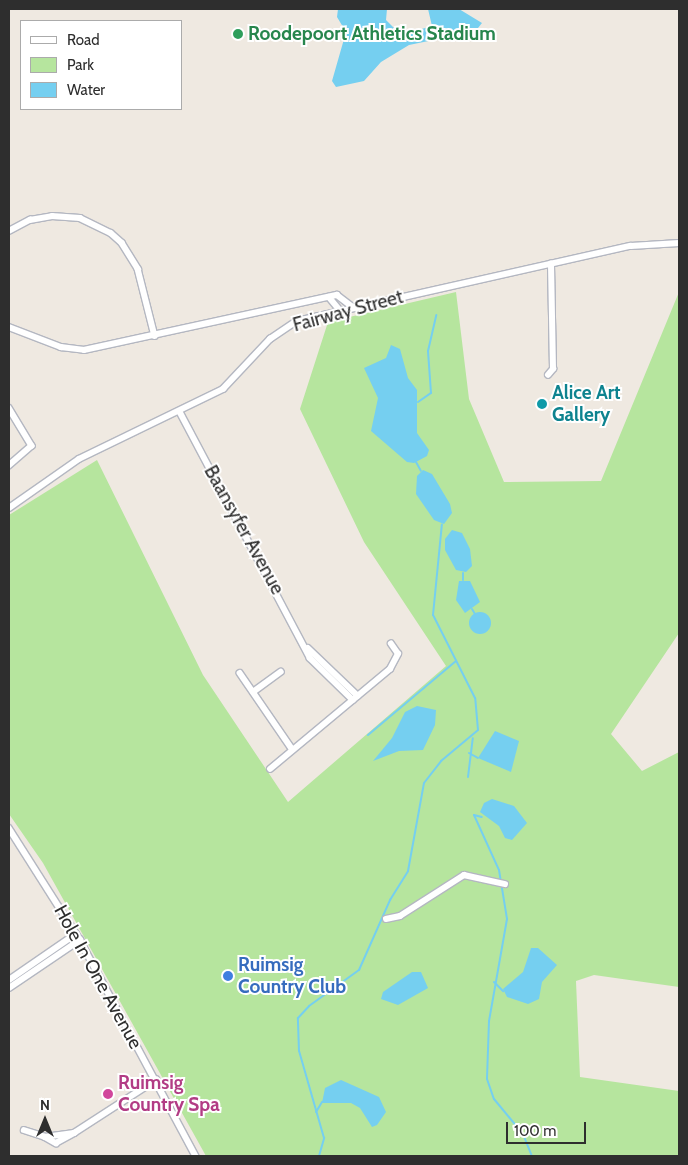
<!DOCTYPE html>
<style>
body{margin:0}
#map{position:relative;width:688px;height:1165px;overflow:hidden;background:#efe9e1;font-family:Cabin,sans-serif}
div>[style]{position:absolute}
.green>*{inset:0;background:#b6e59e}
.water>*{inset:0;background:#75cff0}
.round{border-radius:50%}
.stream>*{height:2px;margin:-1px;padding:0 1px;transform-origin:1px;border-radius:1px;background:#75cff0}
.roads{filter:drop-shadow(1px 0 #b4b7c1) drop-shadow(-1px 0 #b4b7c1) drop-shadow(0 1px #b4b7c1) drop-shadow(0 -1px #b4b7c1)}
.minor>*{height:5.5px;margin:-2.75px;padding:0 2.75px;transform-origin:2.75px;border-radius:2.75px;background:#fff}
.dots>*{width:14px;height:14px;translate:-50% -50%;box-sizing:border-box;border:2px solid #fff;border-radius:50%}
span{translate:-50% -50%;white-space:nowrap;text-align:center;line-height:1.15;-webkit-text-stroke:4px #fff;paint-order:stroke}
.leisure-label{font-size:19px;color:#27864d;font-weight:700}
.left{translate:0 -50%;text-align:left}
.street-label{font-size:19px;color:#2e2e2e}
.culture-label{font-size:19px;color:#0d838f;font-weight:700}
.shop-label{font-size:19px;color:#366cbe;font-weight:700}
.hotel-label{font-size:19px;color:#b23c85;font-weight:700}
.frame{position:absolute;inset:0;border:10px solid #2e2e2e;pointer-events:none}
.legend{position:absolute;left:20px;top:20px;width:162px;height:90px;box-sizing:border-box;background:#fff;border:1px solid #ababab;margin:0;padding:6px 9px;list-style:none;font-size:15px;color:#2e2e2e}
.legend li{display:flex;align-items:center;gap:10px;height:25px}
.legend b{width:25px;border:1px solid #ababab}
.north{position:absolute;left:20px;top:1095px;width:50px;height:50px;-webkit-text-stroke:4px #fff;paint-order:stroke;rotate:0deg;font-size:14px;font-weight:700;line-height:20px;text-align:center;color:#2e2e2e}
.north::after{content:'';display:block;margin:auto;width:18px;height:22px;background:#2e2e2e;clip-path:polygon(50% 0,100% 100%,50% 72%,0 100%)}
.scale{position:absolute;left:506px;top:1122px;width:80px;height:22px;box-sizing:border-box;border:2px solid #2e2e2e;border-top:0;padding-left:6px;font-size:15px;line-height:18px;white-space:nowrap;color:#2e2e2e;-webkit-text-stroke:4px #fff;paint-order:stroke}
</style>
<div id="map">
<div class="green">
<i style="clip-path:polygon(456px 292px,469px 399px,504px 482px,601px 481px,679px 292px,679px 633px,611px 734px,642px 771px,679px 752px,679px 987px,594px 975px,576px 981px,580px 1077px,679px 1091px,679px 1156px,206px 1156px,43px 863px,9px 814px,9px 515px,97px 460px,203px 675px,288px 802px,446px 666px,364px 542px,300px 409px,328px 322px)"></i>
</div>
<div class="water">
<i style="clip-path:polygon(338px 9px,387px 9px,386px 20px,394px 28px,408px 33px,432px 26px,428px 9px,459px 9px,482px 23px,470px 38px,453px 36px,409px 45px,381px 62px,364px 81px,336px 87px,332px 81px,346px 32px,337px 17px)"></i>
<i style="clip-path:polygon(391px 345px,400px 349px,408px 378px,417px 390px,417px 433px,429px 450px,427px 456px,414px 463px,407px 462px,371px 431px,378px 398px,364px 368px,386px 358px)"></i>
<i style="clip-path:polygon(423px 470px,432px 474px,450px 504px,452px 513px,444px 524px,434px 520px,416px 494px,417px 476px)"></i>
<i style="clip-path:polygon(452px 530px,462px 533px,470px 549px,472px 566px,466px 572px,456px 570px,445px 550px,445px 539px)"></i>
<i style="clip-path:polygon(459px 581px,470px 581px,480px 602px,465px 613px,456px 600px)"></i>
<i class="round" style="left:469px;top:612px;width:22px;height:22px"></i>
<i style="clip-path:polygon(417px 706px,436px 710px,435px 725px,423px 750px,399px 751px,373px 761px,392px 738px,405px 712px)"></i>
<i style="clip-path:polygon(495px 731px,519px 741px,511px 772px,478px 758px)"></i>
<i style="clip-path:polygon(492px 799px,514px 806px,527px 823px,512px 840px,505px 838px,499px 826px,480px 812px,484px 803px)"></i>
<i style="clip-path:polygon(531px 948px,538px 948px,557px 965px,542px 982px,539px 999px,528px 1004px,507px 997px,503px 989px,523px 972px)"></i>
<i style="clip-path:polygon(412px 972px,421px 972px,428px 988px,398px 1005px,381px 999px,383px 992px)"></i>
<i style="clip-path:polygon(341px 1080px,379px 1097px,386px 1112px,377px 1125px,372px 1127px,360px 1108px,351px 1103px,322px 1103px,325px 1088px)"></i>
</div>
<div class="stream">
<i style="left:418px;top:402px;width:16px;rotate:-35deg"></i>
<i style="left:431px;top:393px;width:42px;rotate:-94.1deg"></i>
<i style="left:428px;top:351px;width:37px;rotate:-77deg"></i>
<i style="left:416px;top:462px;width:10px;rotate:61deg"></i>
<i style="left:463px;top:573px;width:7px;rotate:90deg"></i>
<i style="left:472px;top:609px;width:6px;rotate:59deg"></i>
<i style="left:368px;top:735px;width:115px;rotate:-40.1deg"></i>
<i style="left:469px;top:753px;width:10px;rotate:29deg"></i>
<i style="left:468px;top:777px;width:39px;rotate:-83deg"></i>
<i style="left:474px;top:815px;width:60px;rotate:65.6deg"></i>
<i style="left:499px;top:870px;width:50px;rotate:80.7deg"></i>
<i style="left:507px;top:919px;width:104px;rotate:100deg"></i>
<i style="left:489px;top:1021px;width:58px;rotate:92deg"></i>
<i style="left:487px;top:1079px;width:21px;rotate:71deg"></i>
<i style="left:494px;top:1099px;width:45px;rotate:50.4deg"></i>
<i style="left:523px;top:1134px;width:24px;rotate:68deg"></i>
<i style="left:474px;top:815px;width:8px;rotate:14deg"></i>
<i style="left:494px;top:982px;width:13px;rotate:45deg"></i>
<i style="left:316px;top:1112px;width:12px;rotate:-59deg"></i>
<i style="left:319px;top:1156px;width:19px;rotate:-74deg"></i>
<i style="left:324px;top:1138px;width:91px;rotate:-106deg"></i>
<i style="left:299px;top:1051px;width:33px;rotate:-92deg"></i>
<i style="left:298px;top:1018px;width:16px;rotate:-47deg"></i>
<i style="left:309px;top:1006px;width:62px;rotate:-35.8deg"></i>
<i style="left:359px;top:970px;width:77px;rotate:-66.1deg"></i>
<i style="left:390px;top:900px;width:34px;rotate:-58deg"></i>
<i style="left:408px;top:871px;width:89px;rotate:-79.7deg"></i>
<i style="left:424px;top:783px;width:28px;rotate:-52deg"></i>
<i style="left:441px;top:761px;width:48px;rotate:-40deg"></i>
<i style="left:478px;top:730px;width:32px;rotate:-95deg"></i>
<i style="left:475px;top:698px;width:93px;rotate:-116.8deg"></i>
<i style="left:433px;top:615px;width:91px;rotate:-84.4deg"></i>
</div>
<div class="roads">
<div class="minor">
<i style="left:9px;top:231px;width:24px;rotate:-28deg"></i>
<i style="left:30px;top:220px;width:22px;rotate:-10deg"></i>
<i style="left:52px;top:216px;width:28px;rotate:4deg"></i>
<i style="left:80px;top:218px;width:34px;rotate:26deg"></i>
<i style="left:111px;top:233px;width:15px;rotate:42deg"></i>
<i style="left:122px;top:243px;width:31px;rotate:58deg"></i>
<i style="left:138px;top:269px;width:69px;rotate:75.8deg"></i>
<i style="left:329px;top:297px;width:17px;rotate:50deg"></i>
<i style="left:9px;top:327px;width:56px;rotate:21deg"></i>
<i style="left:61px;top:347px;width:23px;rotate:7deg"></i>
<i style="left:84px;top:350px;width:259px;rotate:-12.3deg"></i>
<i style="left:337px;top:295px;width:20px;rotate:37deg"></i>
<i style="left:548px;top:375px;width:8px;rotate:-50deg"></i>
<i style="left:553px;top:369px;width:105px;rotate:-91.1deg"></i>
<i style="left:9px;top:408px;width:44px;rotate:58.8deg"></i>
<i style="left:32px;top:446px;width:30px;rotate:139deg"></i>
<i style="left:180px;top:412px;width:278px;rotate:62.1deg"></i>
<i style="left:310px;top:658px;width:60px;rotate:44.3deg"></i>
<i style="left:9px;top:508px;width:85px;rotate:-35deg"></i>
<i style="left:79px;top:459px;width:160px;rotate:-25.9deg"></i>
<i style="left:223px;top:389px;width:69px;rotate:-46.8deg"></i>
<i style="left:270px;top:339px;width:32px;rotate:-34deg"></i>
<i style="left:297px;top:321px;width:342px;rotate:-12.7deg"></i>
<i style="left:631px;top:246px;width:48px;rotate:-3.6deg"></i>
<i style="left:308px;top:648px;width:69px;rotate:43.8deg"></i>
<i style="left:240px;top:673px;width:93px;rotate:55.5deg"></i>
<i style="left:253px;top:692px;width:34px;rotate:-36deg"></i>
<i style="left:270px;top:769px;width:156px;rotate:-39.8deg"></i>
<i style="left:390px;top:669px;width:17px;rotate:-62deg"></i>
<i style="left:398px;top:654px;width:12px;rotate:-125deg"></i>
<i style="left:9px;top:828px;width:133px;rotate:57.6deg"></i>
<i style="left:80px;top:940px;width:245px;rotate:61.8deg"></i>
<i style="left:386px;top:919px;width:14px;rotate:-12deg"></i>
<i style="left:400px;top:916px;width:76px;rotate:-32.6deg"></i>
<i style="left:464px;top:875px;width:42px;rotate:12.4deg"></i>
<i style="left:9px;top:980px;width:81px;rotate:-34.5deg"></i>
<i style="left:9px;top:988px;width:86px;rotate:-34.1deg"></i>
<i style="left:24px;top:1130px;width:22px;rotate:18deg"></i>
<i style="left:45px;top:1137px;width:29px;rotate:-8deg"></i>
<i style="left:74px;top:1133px;width:98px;rotate:-32.9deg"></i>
<i style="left:45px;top:1137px;width:13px;rotate:29deg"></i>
<i style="left:56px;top:1143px;width:21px;rotate:-29deg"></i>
</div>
</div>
<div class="dots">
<i style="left:238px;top:34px;background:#2e9e5b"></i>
<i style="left:542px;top:404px;background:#0f9aa8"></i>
<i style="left:228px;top:976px;background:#3f7fe0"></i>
<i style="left:108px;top:1094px;background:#d1479c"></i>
</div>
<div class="leisure-label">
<span class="left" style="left:248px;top:34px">Roodepoort Athletics Stadium</span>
</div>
<div class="street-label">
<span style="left:348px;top:311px;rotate:-15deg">Fairway Street</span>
<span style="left:244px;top:530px;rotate:61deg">Baansyfer Avenue</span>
<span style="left:98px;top:977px;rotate:61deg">Hole In One Avenue</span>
</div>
<div class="culture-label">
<span class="left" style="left:552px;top:404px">Alice Art<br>Gallery</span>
</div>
<div class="shop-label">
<span class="left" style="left:238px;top:976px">Ruimsig<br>Country Club</span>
</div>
<div class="hotel-label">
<span class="left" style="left:118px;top:1094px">Ruimsig<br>Country Spa</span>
</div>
<div class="frame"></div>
<ul class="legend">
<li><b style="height:6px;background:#fff"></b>Road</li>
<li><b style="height:14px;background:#b6e59e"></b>Park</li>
<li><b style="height:14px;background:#75cff0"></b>Water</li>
</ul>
<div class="north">N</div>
<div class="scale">100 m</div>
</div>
